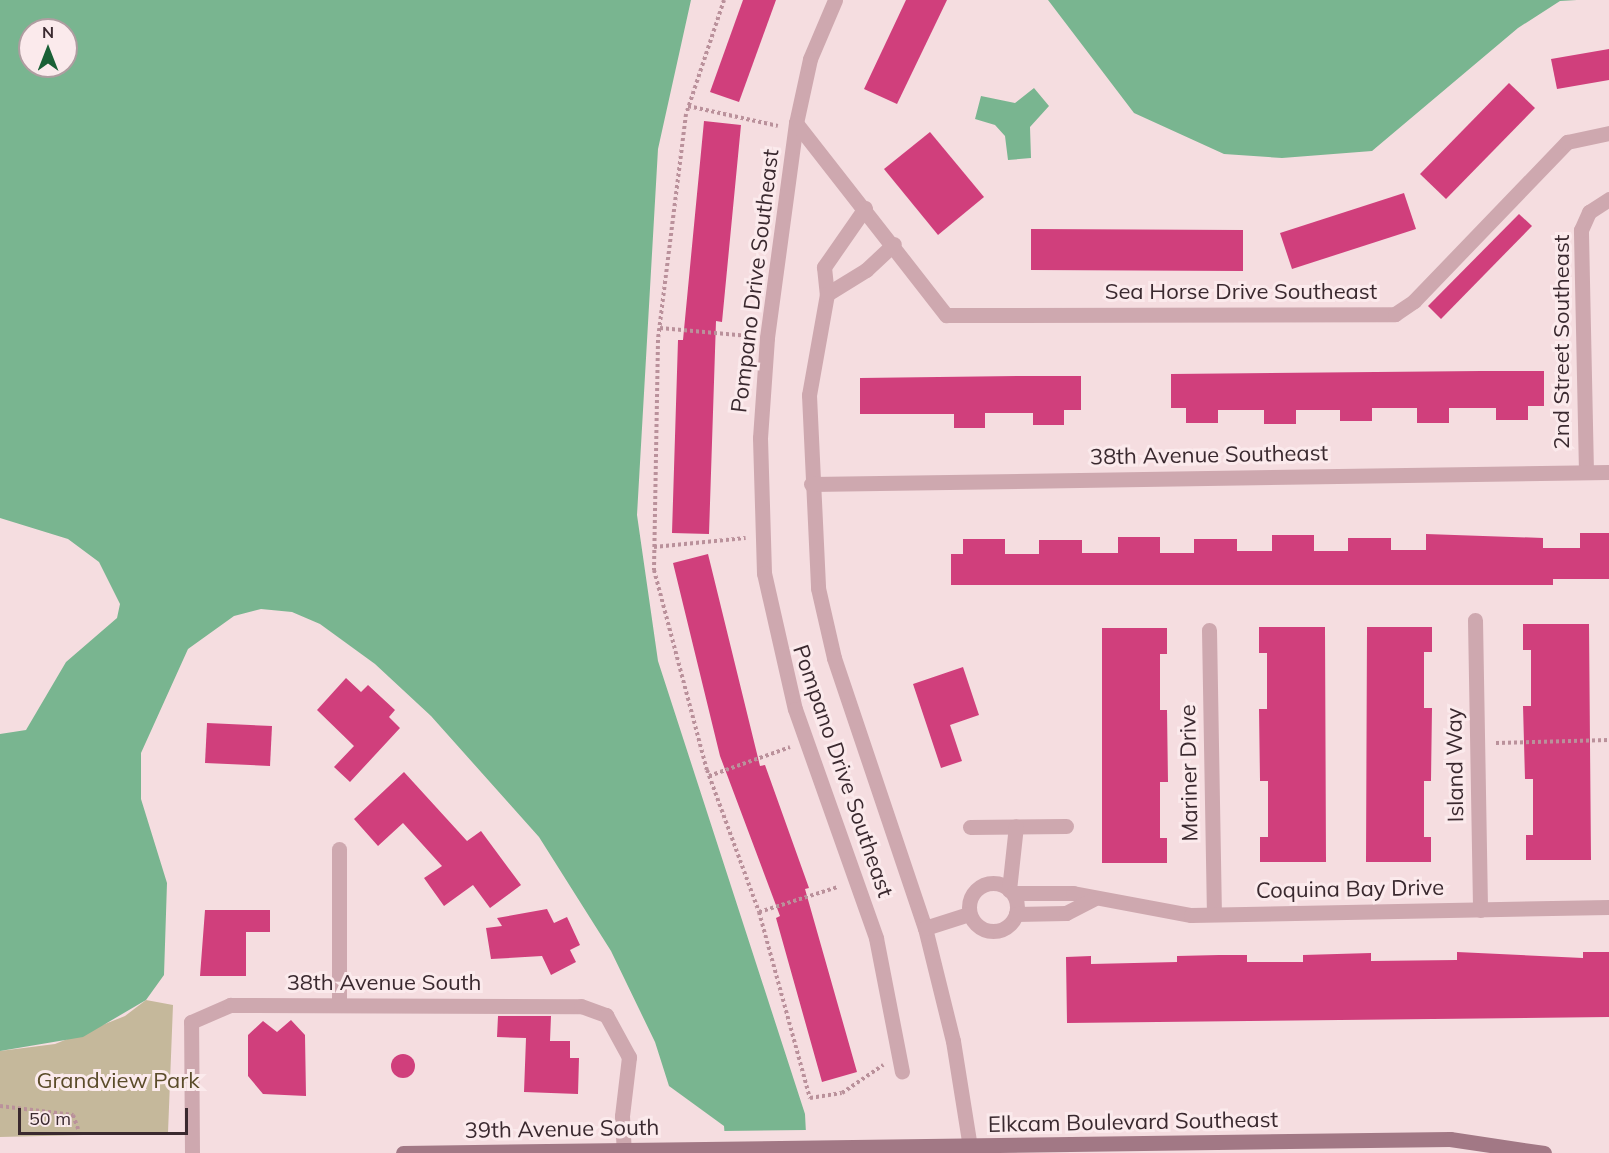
<!DOCTYPE html>
<style>
body{margin:0}
#map{position:relative;width:1609px;height:1153px;overflow:hidden;background:#f5dde0;font-family:Mulish,sans-serif}
div>[style]{position:absolute}
.green>*{inset:0;background:#c5b89b}
.water>*{inset:0;background:#79b590}
.pier>*{inset:0;background:#f5dde0}
.building>*{inset:0;background:#d03f7c}
.round{border-radius:50%}
.path>*{height:4px;margin-top:-2px;transform-origin:0;background:repeating-linear-gradient(90deg,#ba919b 0 3px,transparent 0 6px)}
.street>*{height:15px;margin:-7.5px;padding:0 7.5px;transform-origin:7.5px;border-radius:7.5px;background:#cea8af}
.street>.ring{margin:-7.5px;padding:0;box-sizing:content-box;background:none;border:15px solid #cea8af;border-radius:50%}
.secondary>*{height:15px;margin:-7.5px;padding:0 7.5px;transform-origin:7.5px;border-radius:7.5px;background:#a27885}
span{translate:-50% -50%;white-space:nowrap;text-align:center;line-height:1.15;-webkit-text-stroke:6px #fbeaec;paint-order:stroke}
.street-label{font-size:22px;color:#3a292f}
.park-label{font-size:22px;color:#5b4c2a}
.north{position:absolute;left:18px;top:18px;width:60px;height:60px;box-sizing:border-box;background:#fbeaec;border:2px solid #ae9da0;border-radius:50%;rotate:0deg;font-size:16px;font-weight:700;line-height:24px;text-align:center;color:#3a292f}
.north::after{content:'';display:block;margin:auto;width:21px;height:27px;background:#1a6036;clip-path:polygon(50% 0,100% 100%,50% 72%,0 100%)}
.scale{position:absolute;left:18px;top:1108px;width:170px;height:27px;box-sizing:border-box;border:3px solid #3a292f;border-top:0;padding-left:8px;font-size:18px;line-height:21px;white-space:nowrap;color:#3a292f;-webkit-text-stroke:4px #fbeaec;paint-order:stroke}
</style>
<div id="map">
<div class="green">
<i style="clip-path:polygon(146px 1000px,173px 1005px,168px 1133px,0 1137px,0 1051px,55px 1044px,125px 1016px)"></i>
</div>
<div class="water">
<i style="clip-path:polygon(evenodd,0 0,691px 0,658px 149px,637px 515px,658px 661px,805px 1114px,807px 1153px,726px 1153px,724px 1126px,669px 1086px,655px 1042px,611px 951px,539px 837px,431px 716px,375px 664px,320px 624px,292px 612px,261px 609px,234px 616px,188px 649px,141px 753px,141px 799px,167px 883px,164px 975px,146px 1000px,83px 1037px,0 1051px,0 734px,26px 730px,66px 662px,117px 618px,120px 604px,99px 562px,68px 539px,0 518px,0 0,30px 30px,66px 30px,66px 66px,30px 66px,30px 30px)"></i>
<i style="clip-path:polygon(1048px 0,1577px 0,1560px 1px,1518px 28px,1372px 151px,1282px 158px,1224px 154px,1134px 113px)"></i>
<i style="clip-path:polygon(1034px 88px,1049px 106px,1030px 127px,1031px 158px,1008px 160px,1005px 136px,995px 125px,975px 119px,981px 96px,1015px 103px)"></i>
</div>
<div class="pier">
<i style="clip-path:polygon(807px 1130px,807px 1153px,723px 1153px,722px 1131px)"></i>
</div>
<div class="building">
<i style="clip-path:polygon(743px 0,776px 0,739px 102px,710px 92px)"></i>
<i style="clip-path:polygon(906px 0,947px 0,897px 104px,864px 89px)"></i>
<i style="clip-path:polygon(1609px 49px,1609px 80px,1557px 89px,1551px 59px)"></i>
<i style="clip-path:polygon(1509px 83px,1535px 108px,1446px 199px,1420px 174px)"></i>
<i style="clip-path:polygon(704px 121px,741px 125px,722px 322px,716px 321px,709px 534px,672px 533px,678px 340px,683px 340px)"></i>
<i style="clip-path:polygon(930px 132px,984px 197px,938px 235px,884px 169px)"></i>
<i style="clip-path:polygon(1404px 193px,1416px 229px,1292px 269px,1280px 233px)"></i>
<i style="clip-path:polygon(1519px 214px,1532px 226px,1441px 319px,1428px 306px)"></i>
<i style="clip-path:polygon(1031px 229px,1243px 230px,1243px 271px,1031px 270px)"></i>
<i style="clip-path:polygon(1481px 371px,1544px 371px,1544px 406px,1528px 406px,1528px 420px,1496px 420px,1496px 408px,1449px 408px,1449px 423px,1417px 423px,1417px 408px,1372px 408px,1372px 421px,1340px 421px,1340px 410px,1296px 410px,1296px 424px,1264px 424px,1264px 410px,1218px 410px,1218px 423px,1186px 423px,1186px 408px,1171px 408px,1171px 374px)"></i>
<i style="clip-path:polygon(1017px 376px,1081px 376px,1081px 410px,1064px 410px,1064px 425px,1033px 425px,1033px 413px,985px 413px,985px 428px,954px 428px,954px 414px,860px 414px,860px 378px)"></i>
<i style="clip-path:polygon(1580px 533px,1609px 533px,1609px 579px,1553px 579px,1553px 585px,951px 585px,951px 554px,963px 554px,963px 539px,1005px 539px,1005px 554px,1039px 554px,1039px 540px,1082px 540px,1082px 553px,1118px 553px,1118px 537px,1160px 537px,1160px 553px,1194px 553px,1194px 539px,1237px 539px,1237px 551px,1272px 551px,1272px 535px,1314px 535px,1314px 551px,1348px 551px,1348px 538px,1391px 538px,1391px 550px,1426px 550px,1426px 534px,1543px 538px,1543px 548px,1580px 548px)"></i>
<i style="clip-path:polygon(708px 554px,760px 766px,765px 765px,809px 888px,805px 889px,857px 1072px,822px 1082px,776px 918px,780px 916px,720px 756px,673px 563px)"></i>
<i style="clip-path:polygon(1523px 624px,1589px 624px,1591px 860px,1526px 860px,1526px 835px,1533px 835px,1533px 779px,1525px 779px,1523px 706px,1531px 706px,1531px 650px,1523px 650px)"></i>
<i style="clip-path:polygon(1259px 627px,1325px 627px,1326px 862px,1260px 862px,1260px 837px,1268px 837px,1268px 781px,1260px 781px,1259px 709px,1267px 709px,1267px 653px,1259px 653px)"></i>
<i style="clip-path:polygon(1367px 627px,1432px 627px,1432px 652px,1424px 652px,1424px 708px,1432px 708px,1431px 781px,1424px 781px,1424px 837px,1431px 837px,1431px 862px,1366px 862px)"></i>
<i style="clip-path:polygon(1102px 628px,1167px 628px,1167px 654px,1160px 654px,1160px 710px,1167px 710px,1168px 782px,1160px 782px,1160px 838px,1167px 838px,1167px 863px,1102px 863px)"></i>
<i style="clip-path:polygon(963px 667px,979px 715px,950px 725px,962px 761px,941px 768px,913px 684px)"></i>
<i style="clip-path:polygon(346px 678px,361px 692px,368px 685px,395px 710px,389px 717px,400px 728px,350px 782px,334px 767px,354px 746px,317px 710px)"></i>
<i style="clip-path:polygon(207px 723px,272px 726px,270px 766px,205px 763px)"></i>
<i style="clip-path:polygon(404px 772px,467px 841px,481px 831px,521px 885px,490px 908px,473px 885px,444px 906px,424px 878px,442px 866px,403px 823px,378px 846px,354px 819px)"></i>
<i style="clip-path:polygon(547px 909px,554px 923px,567px 917px,580px 945px,570px 950px,576px 962px,551px 975px,542px 956px,491px 959px,486px 928px,502px 926px,497px 918px)"></i>
<i style="clip-path:polygon(205px 910px,270px 910px,270px 932px,246px 932px,246px 976px,200px 976px)"></i>
<i style="clip-path:polygon(1457px 952px,1583px 958px,1583px 952px,1609px 952px,1609px 1017px,1067px 1023px,1066px 957px,1091px 956px,1091px 964px,1177px 962px,1177px 956px,1219px 955px,1247px 955px,1247px 962px,1303px 962px,1303px 955px,1371px 953px,1371px 961px,1457px 960px)"></i>
<i style="clip-path:polygon(498px 1016px,551px 1016px,550px 1041px,570px 1041px,570px 1058px,579px 1058px,578px 1094px,524px 1092px,526px 1038px,497px 1037px)"></i>
<i style="clip-path:polygon(291px 1020px,305px 1035px,306px 1096px,263px 1094px,248px 1076px,248px 1035px,263px 1021px,277px 1032px)"></i>
<i class="round" style="left:391px;top:1054px;width:24px;height:24px"></i>
</div>
<div class="path">
<i style="left:724px;top:0;width:120px;rotate:108.4deg"></i>
<i style="left:686px;top:114px;width:228px;rotate:97.1deg"></i>
<i style="left:658px;top:340px;width:230px;rotate:91deg"></i>
<i style="left:654px;top:570px;width:207px;rotate:75.2deg"></i>
<i style="left:707px;top:770px;width:151px;rotate:69.9deg"></i>
<i style="left:759px;top:912px;width:193px;rotate:74.7deg"></i>
<i style="left:810px;top:1098px;width:32px;rotate:-9deg"></i>
<i style="left:842px;top:1093px;width:50px;rotate:-34.3deg"></i>
<i style="left:688px;top:106px;width:92px;rotate:12.5deg"></i>
<i style="left:660px;top:328px;width:89px;rotate:5.1deg"></i>
<i style="left:654px;top:547px;width:92px;rotate:-5.6deg"></i>
<i style="left:1496px;top:743px;width:113px;rotate:-1.5deg"></i>
<i style="left:709px;top:776px;width:86px;rotate:-19.7deg"></i>
<i style="left:759px;top:912px;width:83px;rotate:-17.6deg"></i>
<i style="left:0;top:1106px;width:74px;rotate:7deg"></i>
<i style="left:73px;top:1115px;width:15px;rotate:70deg"></i>
</div>
<div class="street">
<i style="left:835px;top:0;width:64px;rotate:113deg"></i>
<i style="left:810px;top:59px;width:66px;rotate:102.3deg"></i>
<i style="left:796px;top:123px;width:217px;rotate:97.7deg"></i>
<i style="left:767px;top:338px;width:100px;rotate:94deg"></i>
<i style="left:760px;top:438px;width:135px;rotate:88.3deg"></i>
<i style="left:764px;top:573px;width:139px;rotate:77.2deg"></i>
<i style="left:795px;top:709px;width:243px;rotate:70.5deg"></i>
<i style="left:876px;top:938px;width:136px;rotate:79deg"></i>
<i style="left:796px;top:123px;width:244px;rotate:52deg"></i>
<i style="left:946px;top:315px;width:449px;rotate:-0.1deg"></i>
<i style="left:1395px;top:314px;width:23px;rotate:-34deg"></i>
<i style="left:1414px;top:301px;width:221px;rotate:-46.1deg"></i>
<i style="left:1567px;top:142px;width:43px;rotate:-12.1deg"></i>
<i style="left:865px;top:208px;width:72px;rotate:124.8deg"></i>
<i style="left:824px;top:267px;width:27px;rotate:84deg"></i>
<i style="left:827px;top:294px;width:103px;rotate:100.1deg"></i>
<i style="left:809px;top:395px;width:193px;rotate:87.3deg"></i>
<i style="left:818px;top:588px;width:72px;rotate:77.1deg"></i>
<i style="left:834px;top:658px;width:285px;rotate:71.4deg"></i>
<i style="left:925px;top:928px;width:116px;rotate:76.1deg"></i>
<i style="left:953px;top:1041px;width:113px;rotate:80.9deg"></i>
<i style="left:827px;top:294px;width:46px;rotate:-31.6deg"></i>
<i style="left:866px;top:270px;width:38px;rotate:-43deg"></i>
<i style="left:1586px;top:472px;width:242px;rotate:-91.2deg"></i>
<i style="left:1581px;top:230px;width:20px;rotate:-66deg"></i>
<i style="left:1589px;top:212px;width:24px;rotate:-33deg"></i>
<i style="left:811px;top:484px;width:798px;rotate:-0.86deg"></i>
<i style="left:1475px;top:620px;width:290px;rotate:89deg"></i>
<i style="left:1209px;top:630px;width:284px;rotate:89deg"></i>
<i style="left:970px;top:827px;width:96px;rotate:-0.6deg"></i>
<i style="left:339px;top:849px;width:156px;rotate:90deg"></i>
<i class="ring" style="left:969px;top:883px;width:33px;height:33px"></i>
<i style="left:1009px;top:890px;width:64px;rotate:-83.8deg"></i>
<i style="left:1013px;top:893px;width:60px"></i>
<i style="left:1073px;top:893px;width:120px;rotate:10.6deg"></i>
<i style="left:1191px;top:915px;width:418px;rotate:-1.1deg"></i>
<i style="left:1016px;top:914px;width:50px;rotate:-1.1deg"></i>
<i style="left:1066px;top:913px;width:31px;rotate:-27deg"></i>
<i style="left:925px;top:928px;width:46px;rotate:-17.7deg"></i>
<i style="left:192px;top:1153px;width:131px;rotate:-90.4deg"></i>
<i style="left:191px;top:1022px;width:43px;rotate:-23.6deg"></i>
<i style="left:230px;top:1005px;width:351px;rotate:0.2deg"></i>
<i style="left:581px;top:1006px;width:27px;rotate:20deg"></i>
<i style="left:606px;top:1015px;width:48px;rotate:61.3deg"></i>
<i style="left:629px;top:1057px;width:59px;rotate:96.8deg"></i>
<i style="left:622px;top:1116px;width:37px;rotate:87deg"></i>
</div>
<div class="secondary">
<i style="left:403px;top:1153px;width:1047px;rotate:-0.77deg"></i>
<i style="left:1450px;top:1139px;width:95px;rotate:8.5deg"></i>
</div>
<div class="street-label">
<span style="left:755px;top:281px;rotate:-83deg">Pompano Drive Southeast</span>
<span style="left:1241px;top:292px">Sea Horse Drive Southeast</span>
<span style="left:1562px;top:342px;rotate:-90deg">2nd Street Southeast</span>
<span style="left:1209px;top:455px;rotate:-1deg">38th Avenue Southeast</span>
<span style="left:1455px;top:765px;rotate:-91deg">Island Way</span>
<span style="left:843px;top:771px;rotate:71deg">Pompano Drive Southeast</span>
<span style="left:1189px;top:773px;rotate:-91deg">Mariner Drive</span>
<span style="left:1350px;top:889px;rotate:-1deg">Coquina Bay Drive</span>
<span style="left:384px;top:983px">38th Avenue South</span>
<span style="left:1133px;top:1122px;rotate:-1deg">Elkcam Boulevard Southeast</span>
<span style="left:562px;top:1129px;rotate:-1deg">39th Avenue South</span>
</div>
<div class="park-label">
<span style="left:118px;top:1081px">Grandview Park</span>
</div>
<div class="north">N</div>
<div class="scale">50 m</div>
</div>
